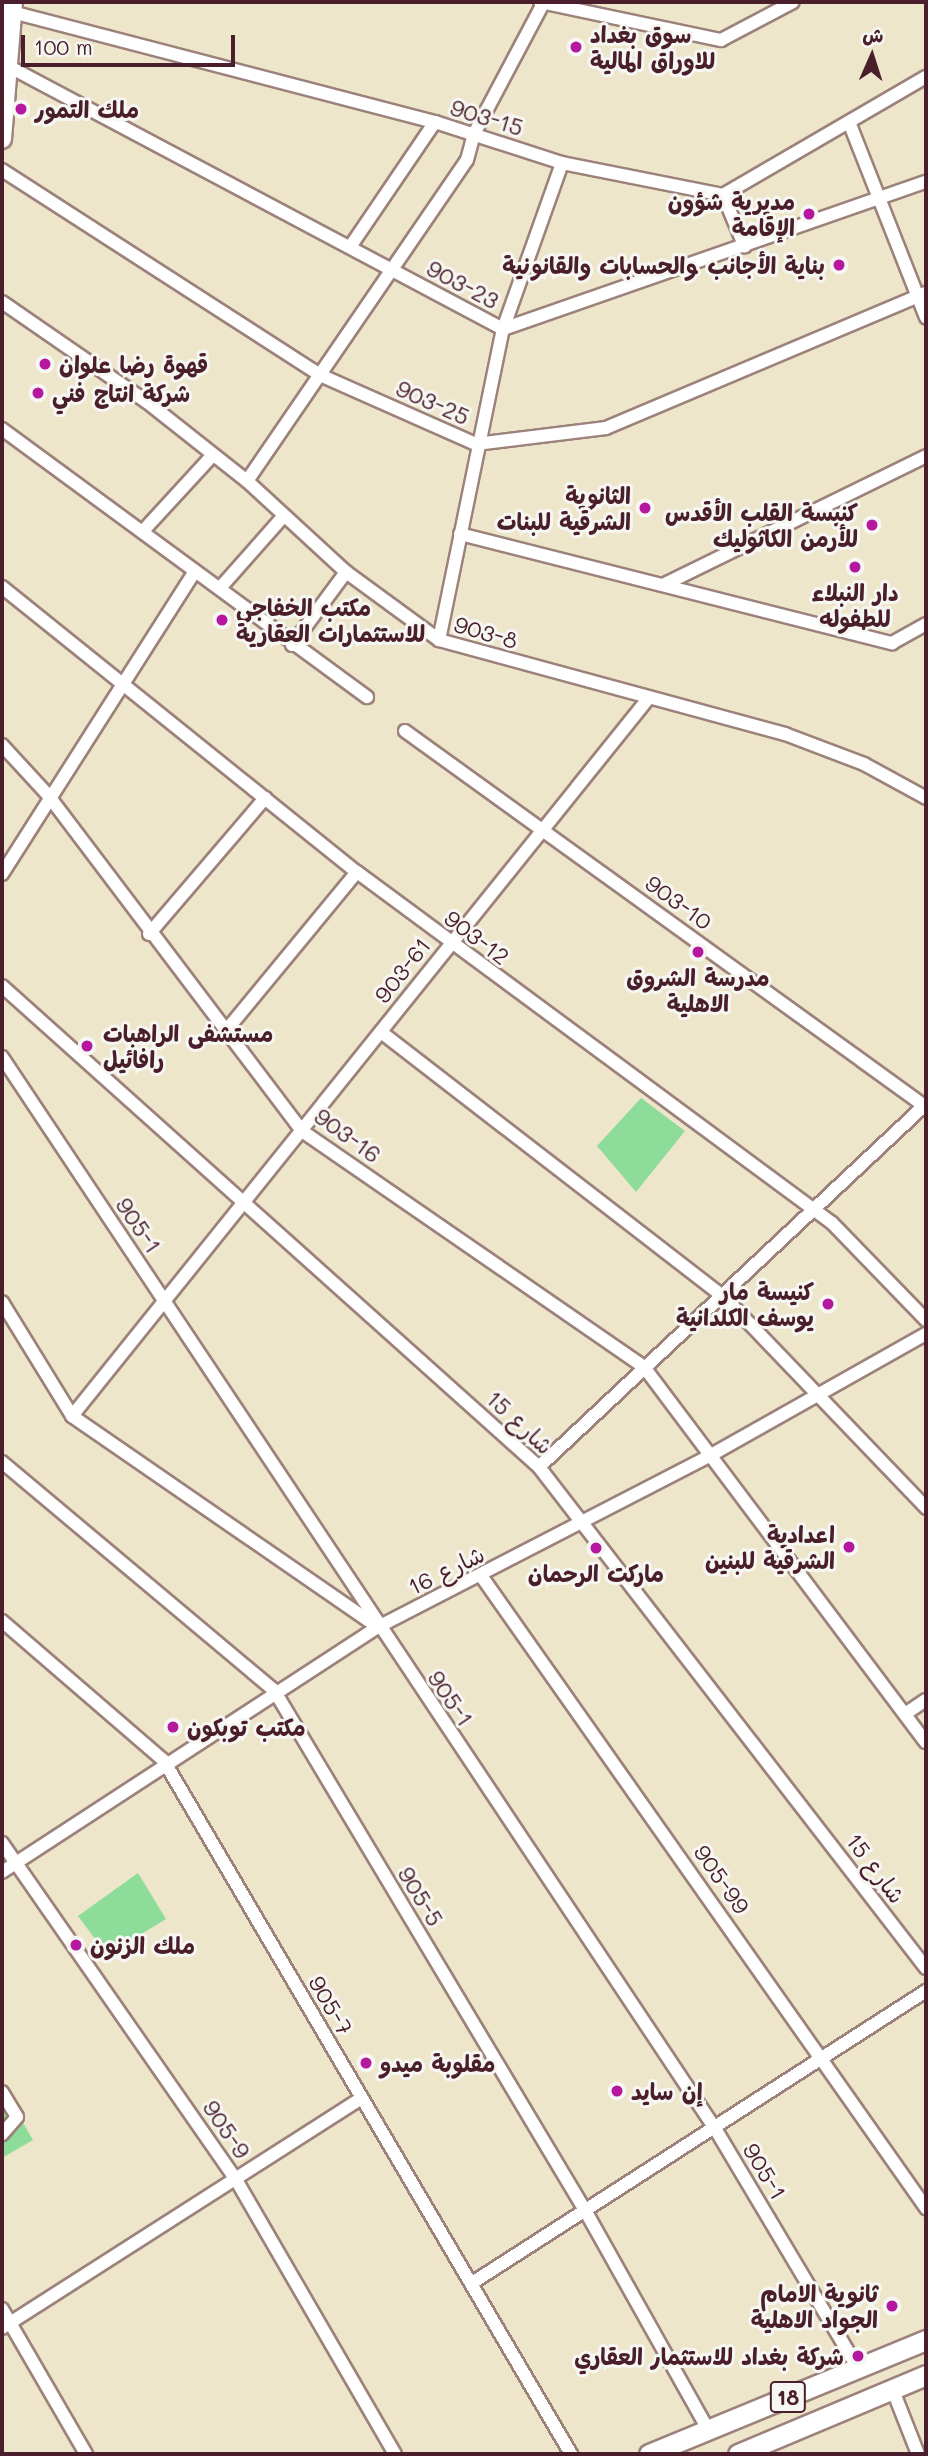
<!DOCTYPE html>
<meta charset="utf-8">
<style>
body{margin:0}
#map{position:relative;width:928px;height:2456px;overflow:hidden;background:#eee6cb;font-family:Mali,"Playpen Sans Arabic",sans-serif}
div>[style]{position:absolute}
.green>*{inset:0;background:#8edc9a}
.roads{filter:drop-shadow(2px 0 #9c827b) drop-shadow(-2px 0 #9c827b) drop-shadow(0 2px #9c827b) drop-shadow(0 -2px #9c827b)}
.minor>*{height:12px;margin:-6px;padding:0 6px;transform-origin:6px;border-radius:6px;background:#fff}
.secondary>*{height:18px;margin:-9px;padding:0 9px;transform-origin:9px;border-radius:9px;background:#fff}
.primary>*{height:19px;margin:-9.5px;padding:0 9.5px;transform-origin:9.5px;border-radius:9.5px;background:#fff}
.dots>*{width:19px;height:19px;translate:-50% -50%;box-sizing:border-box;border:4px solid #f6f6f2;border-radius:50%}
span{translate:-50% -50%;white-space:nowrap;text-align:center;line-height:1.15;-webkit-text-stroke:6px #f6f6f2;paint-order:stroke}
.shield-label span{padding:2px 5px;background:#f6f6f2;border:2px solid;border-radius:5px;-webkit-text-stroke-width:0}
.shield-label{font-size:21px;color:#4a1f2b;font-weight:700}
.poi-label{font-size:23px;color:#4a1f2b;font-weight:700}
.left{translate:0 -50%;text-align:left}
.right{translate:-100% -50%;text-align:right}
.street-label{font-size:23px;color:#4a1f2b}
.frame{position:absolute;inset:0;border:4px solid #4a1f2b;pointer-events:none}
.north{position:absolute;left:837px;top:21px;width:70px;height:70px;-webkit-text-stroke:5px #f6f6f2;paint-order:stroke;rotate:3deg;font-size:19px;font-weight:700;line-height:28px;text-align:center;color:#4a1f2b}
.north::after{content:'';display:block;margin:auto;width:24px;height:32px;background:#4a1f2b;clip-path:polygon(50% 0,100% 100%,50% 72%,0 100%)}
.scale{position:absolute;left:21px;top:35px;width:214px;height:32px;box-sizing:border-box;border:4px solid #4a1f2b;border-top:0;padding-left:9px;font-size:21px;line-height:24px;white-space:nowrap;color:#4a1f2b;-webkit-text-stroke:5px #f6f6f2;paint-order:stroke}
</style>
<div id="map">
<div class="green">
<i style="clip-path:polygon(641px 1098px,685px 1131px,636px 1192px,597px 1146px)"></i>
<i style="clip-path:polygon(138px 1873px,166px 1919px,107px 1955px,78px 1916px)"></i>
<i style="clip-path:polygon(2px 2087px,33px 2140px,2px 2158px)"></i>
</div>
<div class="roads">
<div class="minor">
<i style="left:540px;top:2px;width:185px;rotate:11.9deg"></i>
<i style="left:721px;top:40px;width:81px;rotate:-27.8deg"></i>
<i style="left:12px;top:12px;width:437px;rotate:14.6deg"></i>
<i style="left:435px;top:122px;width:133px;rotate:17.9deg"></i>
<i style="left:562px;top:163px;width:164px;rotate:11.2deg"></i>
<i style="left:723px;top:195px;width:235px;rotate:-30.2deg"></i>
<i style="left:8px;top:66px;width:561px;rotate:27.98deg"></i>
<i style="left:503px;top:329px;width:448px;rotate:-19.2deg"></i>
<i style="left:849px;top:122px;width:210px;rotate:68.5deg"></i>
<i style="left:2px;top:170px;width:378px;rotate:32.8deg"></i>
<i style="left:320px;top:375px;width:171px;rotate:23.9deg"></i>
<i style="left:476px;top:444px;width:131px;rotate:-7deg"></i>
<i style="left:606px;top:428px;width:347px;rotate:-22.9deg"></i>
<i style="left:723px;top:195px;width:56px;rotate:67.1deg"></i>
<i style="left:350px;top:247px;width:151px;rotate:-55.8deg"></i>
<i style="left:2px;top:302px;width:176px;rotate:34.6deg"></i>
<i style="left:147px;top:402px;width:127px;rotate:38.3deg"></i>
<i style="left:247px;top:481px;width:134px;rotate:42.6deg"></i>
<i style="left:346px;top:572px;width:115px;rotate:36.2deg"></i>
<i style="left:439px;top:640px;width:359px;rotate:15.2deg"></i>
<i style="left:785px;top:734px;width:85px;rotate:20.8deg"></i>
<i style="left:864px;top:764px;width:71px;rotate:28.7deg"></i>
<i style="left:2px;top:429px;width:453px;rotate:36.3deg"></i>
<i style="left:247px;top:481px;width:389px;rotate:-55.6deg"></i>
<i style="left:467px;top:160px;width:27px;rotate:-75deg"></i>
<i style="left:474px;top:134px;width:149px;rotate:-62.1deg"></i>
<i style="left:143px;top:531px;width:103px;rotate:-47.4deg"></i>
<i style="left:460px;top:534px;width:446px;rotate:14.2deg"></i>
<i style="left:892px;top:643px;width:39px;rotate:-29deg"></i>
<i style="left:663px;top:585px;width:293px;rotate:-26.1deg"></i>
<i style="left:2px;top:587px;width:455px;rotate:38.8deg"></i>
<i style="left:357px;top:872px;width:591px;rotate:36.46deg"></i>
<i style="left:832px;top:1223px;width:135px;rotate:45.9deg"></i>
<i style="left:220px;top:588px;width:94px;rotate:-48.5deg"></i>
<i style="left:439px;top:640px;width:318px;rotate:-78.4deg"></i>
<i style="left:503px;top:329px;width:176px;rotate:-70.4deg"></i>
<i style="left:292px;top:645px;width:91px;rotate:-53.5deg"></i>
<i style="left:405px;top:731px;width:643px;rotate:35.82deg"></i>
<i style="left:2px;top:745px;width:68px;rotate:47.4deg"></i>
<i style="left:48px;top:795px;width:421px;rotate:52.9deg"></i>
<i style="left:302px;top:1131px;width:416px;rotate:34.6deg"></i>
<i style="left:644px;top:1367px;width:469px;rotate:53.1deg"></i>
<i style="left:2px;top:874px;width:359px;rotate:-57.5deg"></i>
<i style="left:149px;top:934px;width:179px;rotate:-49.5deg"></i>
<i style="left:2px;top:986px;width:721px;rotate:41.85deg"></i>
<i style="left:539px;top:1467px;width:633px;rotate:52.32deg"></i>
<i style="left:225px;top:1032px;width:207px;rotate:-50.5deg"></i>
<i style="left:381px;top:1032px;width:432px;rotate:37.7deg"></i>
<i style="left:723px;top:1296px;width:294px;rotate:46.2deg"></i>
<i style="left:2px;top:1057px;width:1289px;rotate:56.36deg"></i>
<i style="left:716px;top:2130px;width:277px;rotate:59.2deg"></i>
<i style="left:2px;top:1302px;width:134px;rotate:58.4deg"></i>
<i style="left:72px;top:1416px;width:364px;rotate:34.6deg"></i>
<i style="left:72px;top:1416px;width:918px;rotate:-51.23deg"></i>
<i style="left:2px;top:1462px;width:355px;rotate:40deg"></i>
<i style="left:274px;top:1690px;width:608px;rotate:59.13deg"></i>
<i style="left:586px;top:2212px;width:251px;rotate:60.7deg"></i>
<i style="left:539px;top:1467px;width:531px;rotate:-43.17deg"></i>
<i style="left:482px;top:1577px;width:772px;rotate:54.87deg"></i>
<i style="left:2px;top:1621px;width:214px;rotate:40.8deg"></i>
<i style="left:164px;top:1761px;width:804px;rotate:59.57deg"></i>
<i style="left:905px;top:1714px;width:25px;rotate:-34deg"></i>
<i style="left:2px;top:1843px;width:408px;rotate:55.2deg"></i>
<i style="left:235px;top:2178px;width:319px;rotate:59.9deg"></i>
<i style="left:2px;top:1872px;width:449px;rotate:-33.1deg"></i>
<i style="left:378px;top:1627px;width:375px;rotate:-27.3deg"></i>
<i style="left:711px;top:1455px;width:247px;rotate:-29.4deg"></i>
<i style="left:2px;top:2092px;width:29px;rotate:59deg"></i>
<i style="left:17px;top:2117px;width:23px;rotate:131deg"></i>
<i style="left:472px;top:2283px;width:540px;rotate:-32.75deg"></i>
<i style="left:2px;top:2309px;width:168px;rotate:59.9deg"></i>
<i style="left:2px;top:2328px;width:427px;rotate:-32.6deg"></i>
<i style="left:892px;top:2388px;width:71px;rotate:68.5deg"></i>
</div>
<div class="secondary">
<i style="left:2px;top:139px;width:137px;rotate:-85.4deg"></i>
</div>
<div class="primary">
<i style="left:649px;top:2454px;width:300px;rotate:-22.4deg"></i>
<i style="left:738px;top:2454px;width:204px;rotate:-22.8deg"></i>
</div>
</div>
<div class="dots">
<i style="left:576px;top:47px;background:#b5179e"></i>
<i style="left:21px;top:109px;background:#b5179e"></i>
<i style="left:809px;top:214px;background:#b5179e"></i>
<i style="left:839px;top:265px;background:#b5179e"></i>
<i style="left:45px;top:364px;background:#b5179e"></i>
<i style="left:38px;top:393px;background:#b5179e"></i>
<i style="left:645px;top:508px;background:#b5179e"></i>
<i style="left:872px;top:525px;background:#b5179e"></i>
<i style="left:855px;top:567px;background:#b5179e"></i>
<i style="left:222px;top:620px;background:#b5179e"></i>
<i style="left:698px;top:952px;background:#b5179e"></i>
<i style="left:87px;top:1046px;background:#b5179e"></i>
<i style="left:828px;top:1304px;background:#b5179e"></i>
<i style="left:849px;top:1547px;background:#b5179e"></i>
<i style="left:596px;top:1548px;background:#b5179e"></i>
<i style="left:173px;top:1727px;background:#b5179e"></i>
<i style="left:76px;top:1945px;background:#b5179e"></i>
<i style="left:366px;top:2063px;background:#b5179e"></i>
<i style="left:617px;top:2091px;background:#b5179e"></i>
<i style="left:892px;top:2306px;background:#b5179e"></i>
<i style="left:858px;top:2356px;background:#b5179e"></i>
</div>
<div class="shield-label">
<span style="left:788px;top:2397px">18</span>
</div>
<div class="poi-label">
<span class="left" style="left:590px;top:47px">سوق بغداد<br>للاوراق المالية</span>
<span class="left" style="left:35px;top:109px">ملك التمور</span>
<span class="right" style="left:795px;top:214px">مديرية شؤون<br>الإقامة</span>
<span class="right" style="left:825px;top:265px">بناية الأجانب والحسابات والقانونية</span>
<span class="left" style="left:59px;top:364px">قهوة رضا علوان</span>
<span class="left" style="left:52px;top:393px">شركة انتاج فني</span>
<span class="right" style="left:631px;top:508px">الثانوية<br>الشرقية للبنات</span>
<span class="right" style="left:858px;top:525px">كنيسة القلب الأقدس<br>للأرمن الكاثوليك</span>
<span style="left:855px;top:605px">دار النبلاء<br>للطفوله</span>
<span class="left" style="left:236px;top:620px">مكتب الخفاجي<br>للاستثمارات العقارية</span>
<span style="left:698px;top:990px">مدرسة الشروق<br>الاهلية</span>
<span class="left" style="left:103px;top:1046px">مستشفى الراهبات<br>رافائيل</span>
<span class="right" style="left:814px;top:1304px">كنيسة مار<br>يوسف الكلدانية</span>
<span class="right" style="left:835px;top:1547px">اعدادية<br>الشرقية للبنين</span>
<span style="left:596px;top:1573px">ماركت الرحمان</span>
<span class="left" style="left:187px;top:1727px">مكتب توبكون</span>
<span class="left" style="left:90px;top:1945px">ملك الزنون</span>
<span class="left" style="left:380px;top:2063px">مقلوبة ميدو</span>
<span class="left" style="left:631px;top:2091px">إن سايد</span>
<span class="right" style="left:878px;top:2306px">ثانوية الامام<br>الجواد الاهلية</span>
<span class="right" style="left:844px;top:2356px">شركة بغداد للاستثمار العقاري</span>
</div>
<div class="street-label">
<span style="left:487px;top:117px;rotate:17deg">903-15</span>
<span style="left:463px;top:284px;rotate:28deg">903-23</span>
<span style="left:433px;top:402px;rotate:24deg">903-25</span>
<span style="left:486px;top:632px;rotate:16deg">903-8</span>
<span style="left:679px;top:902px;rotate:36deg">903-10</span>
<span style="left:477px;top:937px;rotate:37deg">903-12</span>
<span style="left:402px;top:970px;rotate:-52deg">903-61</span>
<span style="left:348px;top:1135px;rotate:36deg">903-16</span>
<span style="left:139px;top:1225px;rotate:56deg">905-1</span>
<span style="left:520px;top:1422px;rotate:43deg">شارع 15</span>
<span style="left:446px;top:1570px;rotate:-26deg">شارع 16</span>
<span style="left:451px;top:1698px;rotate:56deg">905-1</span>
<span style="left:876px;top:1868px;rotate:53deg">شارع 15</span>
<span style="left:722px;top:1879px;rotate:55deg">905-99</span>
<span style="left:421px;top:1896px;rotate:59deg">905-5</span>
<span style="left:331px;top:2005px;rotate:60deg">905-7</span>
<span style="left:227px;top:2129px;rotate:56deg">905-9</span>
<span style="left:765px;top:2171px;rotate:59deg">905-1</span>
</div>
<div class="frame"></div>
<div class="north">ش</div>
<div class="scale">100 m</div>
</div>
